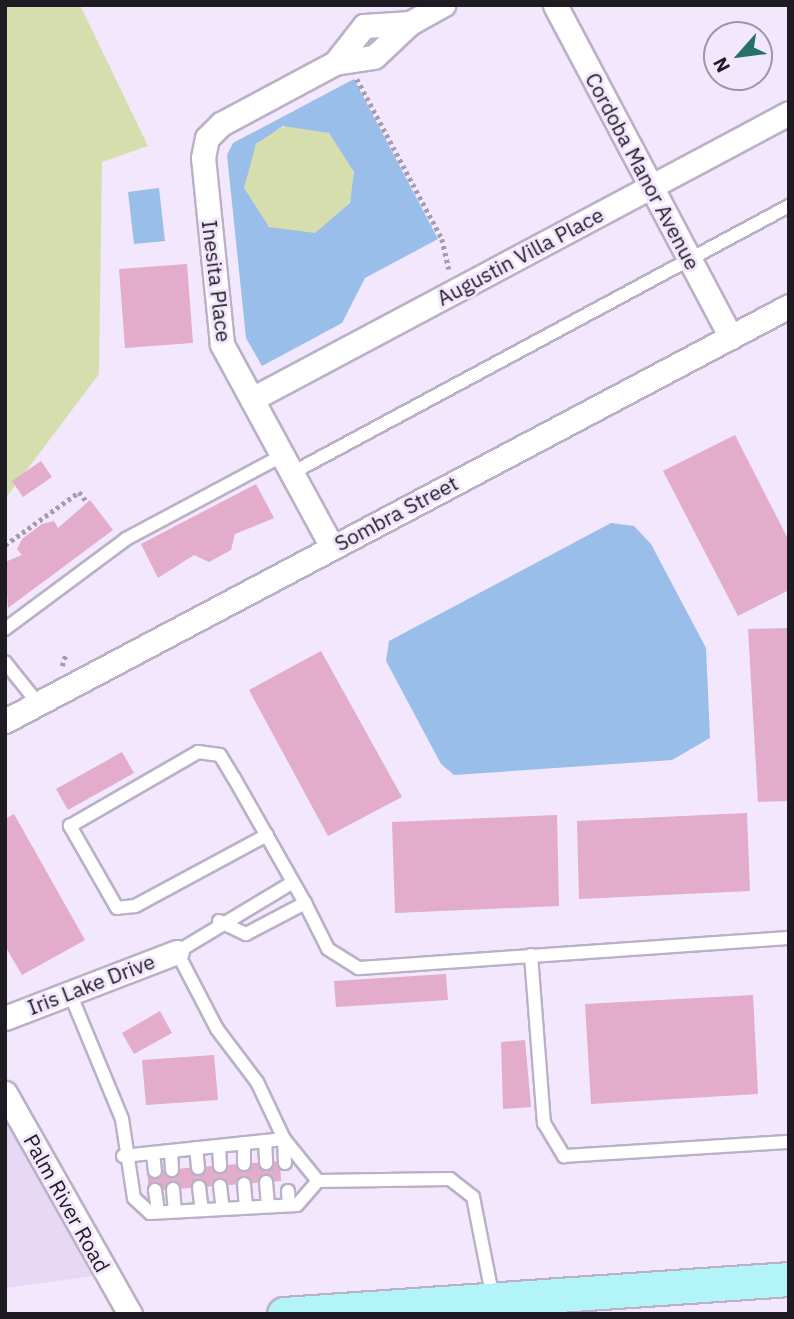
<!DOCTYPE html>
<style>
body{margin:0}
#map{position:relative;width:794px;height:1319px;overflow:hidden;background:#f2e7fd;font-family:"IBM Plex Sans",sans-serif}
div>[style]{position:absolute}
.built>*{inset:0;background:#e7d9f6}
.green>*{inset:0;background:#d7deae}
.round{border-radius:50%}
.water>*{inset:0;background:#98bee9}
.building>*{inset:0;background:#e2acca}
.path>*{height:4.5px;margin-top:-2.25px;transform-origin:0;background:repeating-linear-gradient(90deg,#a59dae 0 3.5px,transparent 0 7px)}
.roads{filter:drop-shadow(2px 0 #bbb1c7) drop-shadow(-2px 0 #bbb1c7) drop-shadow(0 2px #bbb1c7) drop-shadow(0 -2px #bbb1c7)}
.lane>*{height:12px;margin:-6px;padding:0 6px;transform-origin:6px;border-radius:6px;background:#fff}
.street>*{height:23px;margin:-11.5px;padding:0 11.5px;transform-origin:11.5px;border-radius:11.5px;background:#fff}
.secondary>*{height:33px;margin:-16.5px;padding:0 16.5px;transform-origin:16.5px;border-radius:16.5px;background:#b3f4f9}
span{translate:-50% -50%;white-space:nowrap;text-align:center;line-height:1.15;-webkit-text-stroke:6px #f2e7fd;paint-order:stroke}
.street-label{font-size:21px;color:#1f1b23}
.frame{position:absolute;inset:0;border:7px solid #1f1b23;pointer-events:none}
.north{position:absolute;left:703px;top:21px;width:70px;height:70px;box-sizing:border-box;background:#f2e7fd;border:2px solid #9e95a6;border-radius:50%;rotate:242deg;font-size:19px;font-weight:700;line-height:28px;text-align:center;color:#1f1b23}
.north::after{content:'';display:block;margin:auto;width:24px;height:32px;background:#266f6a;clip-path:polygon(50% 0,100% 100%,50% 72%,0 100%)}
</style>
<div id="map">
<div class="built">
<i style="clip-path:polygon(5px 1119px,94px 1276px,5px 1288px)"></i>
</div>
<div class="green">
<i style="clip-path:polygon(5px 5px,80px 5px,148px 146px,102px 162px,99px 374px,5px 499px)"></i>
<i class="round" style="left:244px;top:125px;width:110px;height:110px"></i>
</div>
<div class="water">
<i style="clip-path:polygon(evenodd,354px 79px,438px 239px,365px 278px,342px 323px,262px 366px,246px 338px,227px 155px,233px 143px,354px 79px,283px 126px,329px 133px,354px 172px,350px 203px,315px 233px,269px 227px,244px 188px,256px 144px,283px 126px)"></i>
<i style="clip-path:polygon(159px 188px,165px 241px,134px 244px,128px 192px)"></i>
<i style="clip-path:polygon(611px 523px,634px 526px,651px 544px,706px 648px,710px 738px,672px 760px,454px 775px,441px 764px,386px 661px,389px 641px)"></i>
</div>
<div class="building">
<i style="clip-path:polygon(187px 264px,193px 343px,125px 348px,119px 269px)"></i>
<i style="clip-path:polygon(735px 435px,789px 541px,789px 590px,738px 616px,663px 471px)"></i>
<i style="clip-path:polygon(41px 461px,52px 477px,23px 497px,12px 481px)"></i>
<i style="clip-path:polygon(256px 484px,274px 518px,235px 534px,231px 550px,209px 562px,194px 555px,158px 578px,141px 544px)"></i>
<i style="clip-path:polygon(90px 500px,113px 530px,8px 608px,5px 562px,22px 555px,17px 549px,22px 539px,42px 524px,54px 521px,58px 528px)"></i>
<i style="clip-path:polygon(789px 628px,789px 801px,758px 802px,748px 629px)"></i>
<i style="clip-path:polygon(321px 651px,402px 797px,328px 836px,249px 690px)"></i>
<i style="clip-path:polygon(122px 752px,134px 773px,68px 810px,56px 789px)"></i>
<i style="clip-path:polygon(747px 813px,750px 891px,579px 899px,577px 821px)"></i>
<i style="clip-path:polygon(14px 814px,85px 940px,22px 975px,5px 946px,5px 819px)"></i>
<i style="clip-path:polygon(557px 815px,559px 906px,395px 913px,392px 822px)"></i>
<i style="clip-path:polygon(446px 974px,448px 1000px,336px 1007px,334px 981px)"></i>
<i style="clip-path:polygon(753px 995px,758px 1094px,591px 1104px,585px 1004px)"></i>
<i style="clip-path:polygon(160px 1011px,172px 1033px,134px 1054px,122px 1033px)"></i>
<i style="clip-path:polygon(525px 1040px,531px 1107px,503px 1109px,501px 1042px)"></i>
<i style="clip-path:polygon(214px 1055px,218px 1100px,146px 1105px,142px 1060px)"></i>
<i style="clip-path:polygon(280px 1161px,281px 1181px,149px 1191px,147px 1171px)"></i>
</div>
<div class="path">
<i style="left:357px;top:79px;width:181px;rotate:62deg"></i>
<i style="left:442px;top:239px;width:31px;rotate:77deg"></i>
<i style="left:5px;top:545px;width:91px;rotate:-35.6deg"></i>
<i style="left:79px;top:492px;width:13px;rotate:51deg"></i>
<i style="left:62px;top:666px;width:13px;rotate:-72deg"></i>
</div>
<div class="roads">
<div class="lane">
<i style="left:292px;top:473px;width:564px;rotate:-28.25deg"></i>
<i style="left:5px;top:629px;width:151px;rotate:-36.6deg"></i>
<i style="left:126px;top:539px;width:178px;rotate:-28.1deg"></i>
<i style="left:5px;top:662px;width:56px;rotate:51.5deg"></i>
<i style="left:267px;top:835px;width:150px;rotate:151.7deg"></i>
<i style="left:135px;top:906px;width:18px;rotate:174deg"></i>
<i style="left:117px;top:908px;width:95px;rotate:-119.8deg"></i>
<i style="left:70px;top:826px;width:148px;rotate:-30deg"></i>
<i style="left:198px;top:752px;width:22px;rotate:8deg"></i>
<i style="left:220px;top:755px;width:27px;rotate:59deg"></i>
<i style="left:234px;top:778px;width:144px;rotate:60.4deg"></i>
<i style="left:305px;top:903px;width:51px;rotate:63.4deg"></i>
<i style="left:328px;top:949px;width:36px;rotate:32deg"></i>
<i style="left:359px;top:968px;width:431px;rotate:-4deg"></i>
<i style="left:219px;top:921px;width:30px;rotate:26deg"></i>
<i style="left:246px;top:934px;width:67px;rotate:-27.7deg"></i>
<i style="left:531px;top:955px;width:169px;rotate:85.6deg"></i>
<i style="left:544px;top:1123px;width:39px;rotate:59deg"></i>
<i style="left:564px;top:1156px;width:225px;rotate:-3.6deg"></i>
<i style="left:69px;top:991px;width:139px;rotate:67.5deg"></i>
<i style="left:122px;top:1119px;width:80px;rotate:81.4deg"></i>
<i style="left:134px;top:1198px;width:22px;rotate:43deg"></i>
<i style="left:150px;top:1213px;width:147px;rotate:-3.1deg"></i>
<i style="left:297px;top:1205px;width:32px;rotate:-49deg"></i>
<i style="left:318px;top:1181px;width:132px;rotate:-0.9deg"></i>
<i style="left:450px;top:1179px;width:29px;rotate:38deg"></i>
<i style="left:473px;top:1197px;width:104px;rotate:78.9deg"></i>
<i style="left:265px;top:1141px;width:22px;rotate:87deg"></i>
<i style="left:244px;top:1143px;width:21px;rotate:90deg"></i>
<i style="left:219px;top:1146px;width:20px;rotate:87deg"></i>
<i style="left:196px;top:1148px;width:20px;rotate:84deg"></i>
<i style="left:171px;top:1151px;width:19px;rotate:87deg"></i>
<i style="left:153px;top:1153px;width:18px;rotate:84deg"></i>
<i style="left:123px;top:1156px;width:162px;rotate:-6deg"></i>
<i style="left:284px;top:1139px;width:54px;rotate:51deg"></i>
<i style="left:285px;top:1163px;width:24px;rotate:-92deg"></i>
<i style="left:284px;top:1139px;width:63px;rotate:-115.3deg"></i>
<i style="left:257px;top:1082px;width:66px;rotate:-127deg"></i>
<i style="left:217px;top:1029px;width:87px;rotate:-117.5deg"></i>
<i style="left:177px;top:952px;width:135px;rotate:-31.1deg"></i>
<i style="left:266px;top:1182px;width:24px;rotate:85deg"></i>
<i style="left:244px;top:1184px;width:23px;rotate:85deg"></i>
<i style="left:220px;top:1186px;width:23px;rotate:83deg"></i>
<i style="left:199px;top:1187px;width:23px;rotate:83deg"></i>
<i style="left:173px;top:1189px;width:22px;rotate:85deg"></i>
<i style="left:155px;top:1190px;width:22px;rotate:82deg"></i>
<i style="left:288px;top:1191px;width:14px;rotate:86deg"></i>
</div>
<div class="street">
<i style="left:555px;top:5px;width:376px;rotate:62.1deg"></i>
<i style="left:410px;top:23px;width:38px;rotate:-29deg"></i>
<i style="left:252px;top:399px;width:608px;rotate:-28.04deg"></i>
<i style="left:332px;top:547px;width:231px;rotate:-118.5deg"></i>
<i style="left:222px;top:344px;width:187px;rotate:-95.8deg"></i>
<i style="left:203px;top:158px;width:20px;rotate:-79deg"></i>
<i style="left:207px;top:138px;width:20px;rotate:-45deg"></i>
<i style="left:221px;top:124px;width:129px;rotate:-28.2deg"></i>
<i style="left:335px;top:63px;width:39px;rotate:-9deg"></i>
<i style="left:374px;top:57px;width:50px;rotate:-43.4deg"></i>
<i style="left:410px;top:23px;width:46px;rotate:176.3deg"></i>
<i style="left:364px;top:26px;width:47px;rotate:128.1deg"></i>
<i style="left:5px;top:721px;width:887px;rotate:-27.89deg"></i>
<i style="left:5px;top:1018px;width:184px;rotate:-21deg"></i>
<i style="left:5px;top:1093px;width:254px;rotate:60.5deg"></i>
</div>
<div class="secondary">
<i style="left:284px;top:1314px;width:506px;rotate:-3.96deg"></i>
</div>
</div>
<div class="street-label">
<span style="left:643px;top:171px;rotate:62deg">Cordoba Manor Avenue</span>
<span style="left:520px;top:256px;rotate:-28deg">Augustin Villa Place</span>
<span style="left:217px;top:281px;rotate:83deg">Inesita Place</span>
<span style="left:396px;top:513px;rotate:-28deg">Sombra Street</span>
<span style="left:91px;top:984px;rotate:-21deg">Iris Lake Drive</span>
<span style="left:67px;top:1203px;rotate:61deg">Palm River Road</span>
</div>
<div class="frame"></div>
<div class="north">N</div>
</div>
